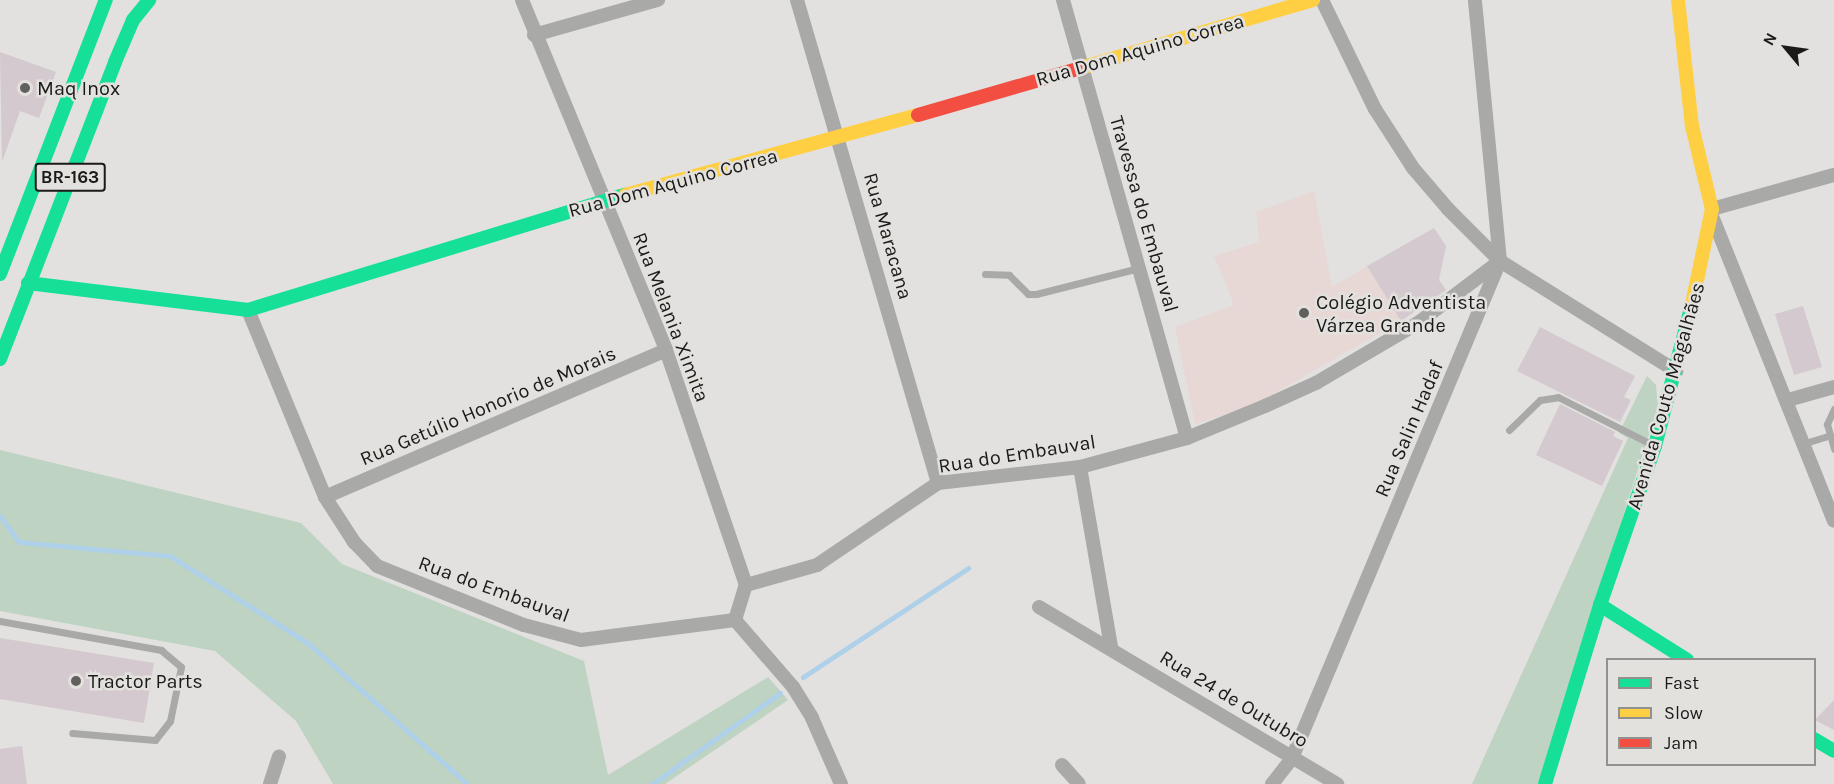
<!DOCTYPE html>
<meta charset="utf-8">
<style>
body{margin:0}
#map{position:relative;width:1834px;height:784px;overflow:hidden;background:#e2e1df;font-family:Karla,sans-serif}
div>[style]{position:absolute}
.education>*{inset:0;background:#e7d8d6}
.green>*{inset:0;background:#bed3c1}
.stream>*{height:5px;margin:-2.5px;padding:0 2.5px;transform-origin:2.5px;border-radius:2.5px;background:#aed0e9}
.building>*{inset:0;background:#d3c9ce}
.lane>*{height:7px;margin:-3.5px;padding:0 3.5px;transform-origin:3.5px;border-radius:3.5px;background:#a9a9a8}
.street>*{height:14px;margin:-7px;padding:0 7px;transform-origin:7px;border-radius:7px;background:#a9a9a8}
.fast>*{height:14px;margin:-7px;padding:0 7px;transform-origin:7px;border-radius:7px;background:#16e098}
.slow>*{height:14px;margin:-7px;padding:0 7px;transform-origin:7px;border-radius:7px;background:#ffcf43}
.jam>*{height:14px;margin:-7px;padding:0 7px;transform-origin:7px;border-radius:7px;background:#f24e42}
.dots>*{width:16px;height:16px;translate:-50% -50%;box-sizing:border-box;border:3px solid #e3e1de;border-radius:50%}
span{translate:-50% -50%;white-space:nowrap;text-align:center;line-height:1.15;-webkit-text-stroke:5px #e3e1de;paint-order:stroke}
.shield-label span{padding:2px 4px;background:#e3e1de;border:2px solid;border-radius:4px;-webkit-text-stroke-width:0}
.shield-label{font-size:18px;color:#1b1a19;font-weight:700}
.street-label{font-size:20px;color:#1b1a19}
.poi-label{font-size:20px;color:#1b1a19}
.left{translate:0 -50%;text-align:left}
.legend{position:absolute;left:1606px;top:658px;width:210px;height:108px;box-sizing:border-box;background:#e3e1de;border:2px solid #93918f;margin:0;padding:8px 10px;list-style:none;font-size:18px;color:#1b1a19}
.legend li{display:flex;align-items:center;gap:12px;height:30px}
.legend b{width:30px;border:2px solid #93918f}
.north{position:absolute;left:1756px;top:18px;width:60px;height:60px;-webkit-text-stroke:4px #e3e1de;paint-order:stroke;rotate:299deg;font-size:16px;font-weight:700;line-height:24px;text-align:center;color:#1b1a19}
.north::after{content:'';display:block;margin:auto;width:21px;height:27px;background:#1b1a19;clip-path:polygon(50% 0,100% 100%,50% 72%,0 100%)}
</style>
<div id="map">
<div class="education">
<i style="clip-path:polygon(1314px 191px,1332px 287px,1367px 266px,1401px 321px,1252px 406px,1195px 424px,1175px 327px,1234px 305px,1214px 256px,1259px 242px,1256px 212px)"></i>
</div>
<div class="green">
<i style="clip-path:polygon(1647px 376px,1656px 385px,1658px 406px,1538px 784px,1472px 784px,1628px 438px,1619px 433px)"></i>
<i style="clip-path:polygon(0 450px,301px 523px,342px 564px,584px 661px,608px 775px,768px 677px,788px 700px,665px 784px,333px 784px,296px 721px,215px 651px,0 611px)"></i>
</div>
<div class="stream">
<i style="left:0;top:516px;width:32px;rotate:54deg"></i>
<i style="left:19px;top:542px;width:152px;rotate:5.3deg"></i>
<i style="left:170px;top:556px;width:165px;rotate:32.3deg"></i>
<i style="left:309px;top:644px;width:211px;rotate:41.5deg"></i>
<i style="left:803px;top:677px;width:198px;rotate:-33.4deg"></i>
<i style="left:652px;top:784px;width:157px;rotate:-35.4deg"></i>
</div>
<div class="building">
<i style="clip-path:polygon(0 52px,56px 72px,39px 118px,20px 111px,2px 162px)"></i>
<i style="clip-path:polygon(1434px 228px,1446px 246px,1439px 280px,1446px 290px,1401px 321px,1367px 266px)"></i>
<i style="clip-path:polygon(1803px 306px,1822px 367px,1794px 375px,1775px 314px)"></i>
<i style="clip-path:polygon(1540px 327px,1635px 376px,1624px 397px,1631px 400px,1620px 422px,1517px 371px)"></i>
<i style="clip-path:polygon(1560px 404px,1615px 432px,1613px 436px,1623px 441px,1602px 486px,1536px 455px)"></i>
<i style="clip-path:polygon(0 638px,154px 663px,144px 723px,0 699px)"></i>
<i style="clip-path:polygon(1834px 700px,1834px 730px,1815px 720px)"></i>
<i style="clip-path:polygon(22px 746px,27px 784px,0 784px,0 749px)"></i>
</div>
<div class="lane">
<i style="left:985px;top:274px;width:24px;rotate:2deg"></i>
<i style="left:1009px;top:275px;width:27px;rotate:45deg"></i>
<i style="left:1028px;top:294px;width:8px"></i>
<i style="left:1036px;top:294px;width:106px;rotate:-14.2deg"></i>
<i style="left:1834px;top:409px;width:17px;rotate:115deg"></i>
<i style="left:1827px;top:424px;width:26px;rotate:74deg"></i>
<i style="left:1509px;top:430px;width:43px;rotate:-44.1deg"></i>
<i style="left:1540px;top:400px;width:18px;rotate:-9deg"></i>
<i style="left:1558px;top:397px;width:106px;rotate:26.8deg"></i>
<i style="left:1805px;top:443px;width:24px;rotate:-17deg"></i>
<i style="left:0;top:621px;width:164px;rotate:10.2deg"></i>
<i style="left:161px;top:650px;width:26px;rotate:40deg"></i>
<i style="left:181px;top:667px;width:55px;rotate:101.5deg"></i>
<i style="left:170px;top:721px;width:24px;rotate:128deg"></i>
<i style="left:155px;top:740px;width:83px;rotate:-175.2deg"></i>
</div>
<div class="street">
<i style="left:522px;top:0;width:378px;rotate:67.6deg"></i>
<i style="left:666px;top:350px;width:248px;rotate:71.2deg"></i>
<i style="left:797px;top:0;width:503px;rotate:73.73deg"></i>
<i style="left:1063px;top:0;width:455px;rotate:74.2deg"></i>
<i style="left:1322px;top:0;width:121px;rotate:64.1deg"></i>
<i style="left:1375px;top:109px;width:70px;rotate:57.2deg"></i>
<i style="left:1413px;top:168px;width:54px;rotate:49.5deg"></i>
<i style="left:1448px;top:209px;width:74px;rotate:45deg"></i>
<i style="left:1500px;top:261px;width:208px;rotate:32deg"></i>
<i style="left:534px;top:35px;width:129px;rotate:-15.8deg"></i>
<i style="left:1712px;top:209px;width:127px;rotate:-15.6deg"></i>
<i style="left:1712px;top:216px;width:328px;rotate:68.2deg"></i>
<i style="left:248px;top:310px;width:202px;rotate:67.6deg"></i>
<i style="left:325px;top:497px;width:54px;rotate:57.2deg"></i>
<i style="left:354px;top:542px;width:33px;rotate:46deg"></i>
<i style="left:377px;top:566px;width:158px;rotate:21.9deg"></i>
<i style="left:524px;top:625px;width:59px;rotate:14.7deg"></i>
<i style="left:581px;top:640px;width:155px;rotate:-7.4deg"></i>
<i style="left:735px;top:620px;width:37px;rotate:-73deg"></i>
<i style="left:1788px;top:400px;width:48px;rotate:-15.8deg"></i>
<i style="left:1080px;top:467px;width:183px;rotate:80.2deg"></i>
<i style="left:325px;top:497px;width:371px;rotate:-23.3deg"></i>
<i style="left:746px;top:585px;width:74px;rotate:-15.7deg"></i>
<i style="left:817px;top:565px;width:146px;rotate:-34.1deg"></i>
<i style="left:938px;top:483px;width:143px;rotate:-6.4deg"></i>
<i style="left:1080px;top:467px;width:111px;rotate:-15.2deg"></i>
<i style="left:1187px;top:438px;width:84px;rotate:-22.3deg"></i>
<i style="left:1265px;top:406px;width:56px;rotate:-24.3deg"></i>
<i style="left:1316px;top:383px;width:118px;rotate:-30.5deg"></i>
<i style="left:1418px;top:323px;width:103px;rotate:-37.1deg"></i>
<i style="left:1039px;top:607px;width:347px;rotate:30.7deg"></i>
<i style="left:735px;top:620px;width:89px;rotate:49.1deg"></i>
<i style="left:793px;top:687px;width:36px;rotate:58deg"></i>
<i style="left:812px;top:718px;width:72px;rotate:66.3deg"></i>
<i style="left:1062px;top:765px;width:25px;rotate:48deg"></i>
<i style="left:270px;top:784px;width:29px;rotate:-72deg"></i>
<i style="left:1272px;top:784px;width:33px;rotate:-52deg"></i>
<i style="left:1292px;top:758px;width:539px;rotate:-67.29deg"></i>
<i style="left:1500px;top:261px;width:262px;rotate:-95.5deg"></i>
</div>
<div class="fast">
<i style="left:0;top:274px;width:294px;rotate:-68.9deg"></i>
<i style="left:28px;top:283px;width:222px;rotate:7deg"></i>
<i style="left:248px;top:310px;width:394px;rotate:-17deg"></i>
<i style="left:0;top:359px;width:318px;rotate:-68.8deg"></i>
<i style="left:115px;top:62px;width:46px;rotate:-66.8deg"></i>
<i style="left:133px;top:20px;width:26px;rotate:-51deg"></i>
<i style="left:1600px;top:605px;width:103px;rotate:32.3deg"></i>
<i style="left:1814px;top:739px;width:23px;rotate:31deg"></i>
<i style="left:1545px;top:784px;width:187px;rotate:-72.9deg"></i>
<i style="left:1600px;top:605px;width:168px;rotate:-70.9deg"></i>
<i style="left:1655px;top:446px;width:147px;rotate:-75.4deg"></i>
</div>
<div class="slow">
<i style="left:1678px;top:0;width:127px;rotate:83.7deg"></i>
<i style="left:1692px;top:126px;width:85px;rotate:76.5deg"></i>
<i style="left:1712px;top:209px;width:97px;rotate:101.9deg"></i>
<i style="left:1077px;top:69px;width:246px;rotate:-16.3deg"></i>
<i style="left:625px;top:195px;width:304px;rotate:-15.3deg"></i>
</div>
<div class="jam">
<i style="left:918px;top:115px;width:166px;rotate:-16.1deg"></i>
</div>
<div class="dots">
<i style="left:25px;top:88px;background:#61605e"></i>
<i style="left:1304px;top:313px;background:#61605e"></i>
<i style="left:76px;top:681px;background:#61605e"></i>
</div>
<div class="shield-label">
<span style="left:70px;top:177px">BR-163</span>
</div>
<div class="street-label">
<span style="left:1140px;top:50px;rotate:-16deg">Rua Dom Aquino Correa</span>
<span style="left:673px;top:183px;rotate:-15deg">Rua Dom Aquino Correa</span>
<span style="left:1144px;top:214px;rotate:74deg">Travessa do Embauval</span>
<span style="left:888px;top:236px;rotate:74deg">Rua Maracana</span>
<span style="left:671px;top:317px;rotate:69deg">Rua Melania Ximita</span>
<span style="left:1666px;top:396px;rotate:-74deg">Avenida Couto Magalhães</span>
<span style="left:488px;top:406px;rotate:-23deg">Rua Getúlio Honorio de Morais</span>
<span style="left:1409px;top:429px;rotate:-67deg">Rua Salin Hadaf</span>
<span style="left:1017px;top:454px;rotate:-9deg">Rua do Embauval</span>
<span style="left:494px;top:589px;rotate:20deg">Rua do Embauval</span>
<span style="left:1234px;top:699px;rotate:31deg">Rua 24 de Outubro</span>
</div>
<div class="poi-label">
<span class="left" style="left:37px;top:88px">Maq Inox</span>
<span class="left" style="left:1316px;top:314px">Colégio Adventista<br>Várzea Grande</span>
<span class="left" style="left:88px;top:681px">Tractor Parts</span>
</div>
<ul class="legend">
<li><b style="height:8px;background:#16e098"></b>Fast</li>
<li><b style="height:8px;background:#ffcf43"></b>Slow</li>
<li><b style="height:8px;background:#f24e42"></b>Jam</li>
</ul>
<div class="north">N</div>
</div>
